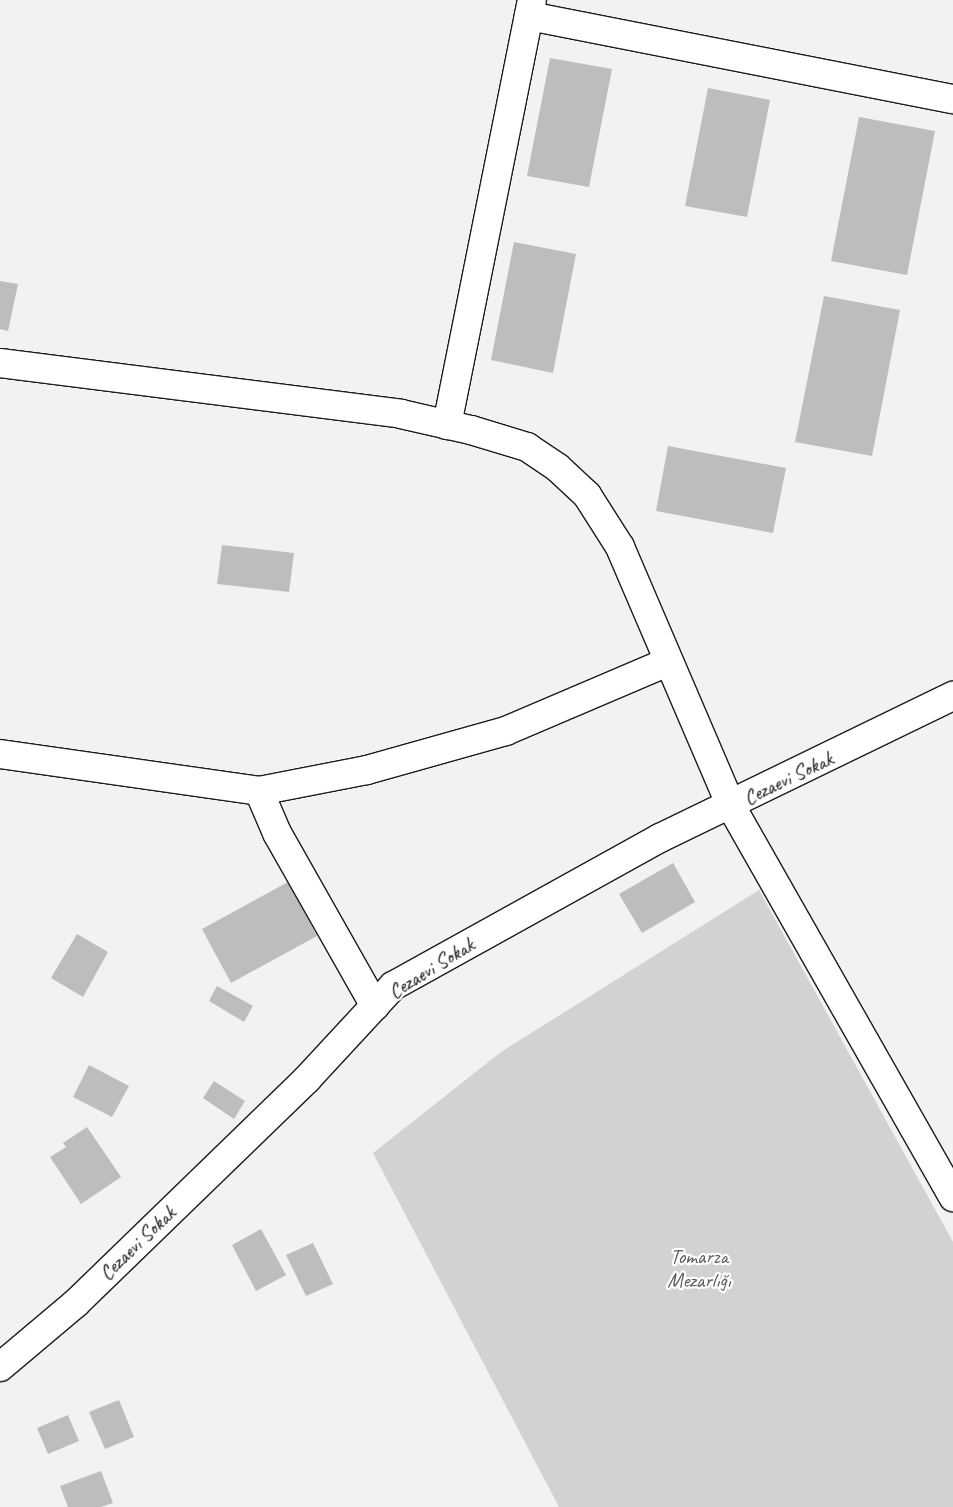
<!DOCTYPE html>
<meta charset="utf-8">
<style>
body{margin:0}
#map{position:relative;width:953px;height:1507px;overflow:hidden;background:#f2f2f2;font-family:Caveat,sans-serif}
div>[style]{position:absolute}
.green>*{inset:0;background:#d2d2d2}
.building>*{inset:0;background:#bdbdbd}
.roads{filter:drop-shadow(1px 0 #1c1c1c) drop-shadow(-1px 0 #1c1c1c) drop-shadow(0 1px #1c1c1c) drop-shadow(0 -1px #1c1c1c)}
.minor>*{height:28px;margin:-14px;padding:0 14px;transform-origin:14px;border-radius:14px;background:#fff}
span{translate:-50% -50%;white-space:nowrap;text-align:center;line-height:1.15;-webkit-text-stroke:4.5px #fff;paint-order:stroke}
.street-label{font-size:21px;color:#1c1c1c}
.park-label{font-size:21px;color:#5c5c5c}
</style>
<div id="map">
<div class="green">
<i style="clip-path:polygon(759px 890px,953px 1242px,953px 1507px,559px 1507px,373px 1153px,501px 1052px)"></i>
</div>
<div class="building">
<i style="clip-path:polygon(550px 58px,612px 69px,589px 187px,527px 176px)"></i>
<i style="clip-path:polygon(708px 88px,770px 100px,747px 217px,685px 206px)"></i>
<i style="clip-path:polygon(859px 117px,935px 131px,907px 275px,831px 261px)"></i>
<i style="clip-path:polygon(514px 242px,576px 254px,553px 373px,491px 360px)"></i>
<i style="clip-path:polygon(0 281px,18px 284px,8px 331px,0 329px)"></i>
<i style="clip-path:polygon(824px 296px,900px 310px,872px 456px,795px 442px)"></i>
<i style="clip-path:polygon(668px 446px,786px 468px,773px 533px,656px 511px)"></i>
<i style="clip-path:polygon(222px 545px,294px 553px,289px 592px,217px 584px)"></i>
<i style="clip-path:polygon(673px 863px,695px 902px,642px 933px,619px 894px)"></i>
<i style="clip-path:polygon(288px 882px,317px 936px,231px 983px,202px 929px)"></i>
<i style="clip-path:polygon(77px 934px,108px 952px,83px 997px,51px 978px)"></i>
<i style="clip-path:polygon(217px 986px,253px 1006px,244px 1022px,209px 1001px)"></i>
<i style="clip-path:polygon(89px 1065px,129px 1086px,112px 1117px,73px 1097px)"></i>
<i style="clip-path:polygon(214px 1081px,245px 1101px,234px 1119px,203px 1098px)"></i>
<i style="clip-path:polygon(87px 1127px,121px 1177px,81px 1204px,50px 1157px,66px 1147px,63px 1143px)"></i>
<i style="clip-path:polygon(261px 1229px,286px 1275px,256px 1291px,232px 1245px)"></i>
<i style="clip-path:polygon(313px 1243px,333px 1284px,306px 1296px,286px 1255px)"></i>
<i style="clip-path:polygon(119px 1400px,134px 1437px,105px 1449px,89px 1412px)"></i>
<i style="clip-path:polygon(68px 1415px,79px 1441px,48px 1454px,37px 1428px)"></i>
<i style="clip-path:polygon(101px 1471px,113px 1503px,101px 1507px,68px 1507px,60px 1486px)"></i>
</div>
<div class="roads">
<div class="minor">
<i style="left:529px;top:16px;width:432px;rotate:11.1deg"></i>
<i style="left:0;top:363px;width:404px;rotate:7.2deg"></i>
<i style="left:401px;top:414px;width:72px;rotate:12.9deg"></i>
<i style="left:471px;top:430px;width:59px;rotate:16.9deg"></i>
<i style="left:527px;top:447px;width:37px;rotate:34deg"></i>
<i style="left:558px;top:468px;width:40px;rotate:43deg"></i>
<i style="left:587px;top:495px;width:62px;rotate:57.6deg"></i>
<i style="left:620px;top:547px;width:282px;rotate:66.8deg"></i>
<i style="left:731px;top:806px;width:450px;rotate:60.4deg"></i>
<i style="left:447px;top:425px;width:433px;rotate:-78.7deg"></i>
<i style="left:0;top:754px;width:262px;rotate:8.1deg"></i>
<i style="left:259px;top:791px;width:46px;rotate:66.8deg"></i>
<i style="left:277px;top:833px;width:199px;rotate:60.5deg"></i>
<i style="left:259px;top:791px;width:110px;rotate:-11deg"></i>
<i style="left:367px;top:770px;width:144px;rotate:-15.7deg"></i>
<i style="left:506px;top:731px;width:176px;rotate:-23.1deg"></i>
<i style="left:0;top:1367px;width:99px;rotate:-40.1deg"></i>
<i style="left:76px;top:1303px;width:322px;rotate:-44.1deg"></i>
<i style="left:307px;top:1079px;width:127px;rotate:-47.2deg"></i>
<i style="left:393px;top:986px;width:305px;rotate:-29deg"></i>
<i style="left:660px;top:838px;width:326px;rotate:-25.9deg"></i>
</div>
</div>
<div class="street-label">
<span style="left:788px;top:778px;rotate:-26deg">Cezaevi Sokak</span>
<span style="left:431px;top:968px;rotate:-32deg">Cezaevi Sokak</span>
<span style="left:137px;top:1243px;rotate:-44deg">Cezaevi Sokak</span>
</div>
<div class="park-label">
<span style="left:699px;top:1268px">Tomarza<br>Mezarlığı</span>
</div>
</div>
